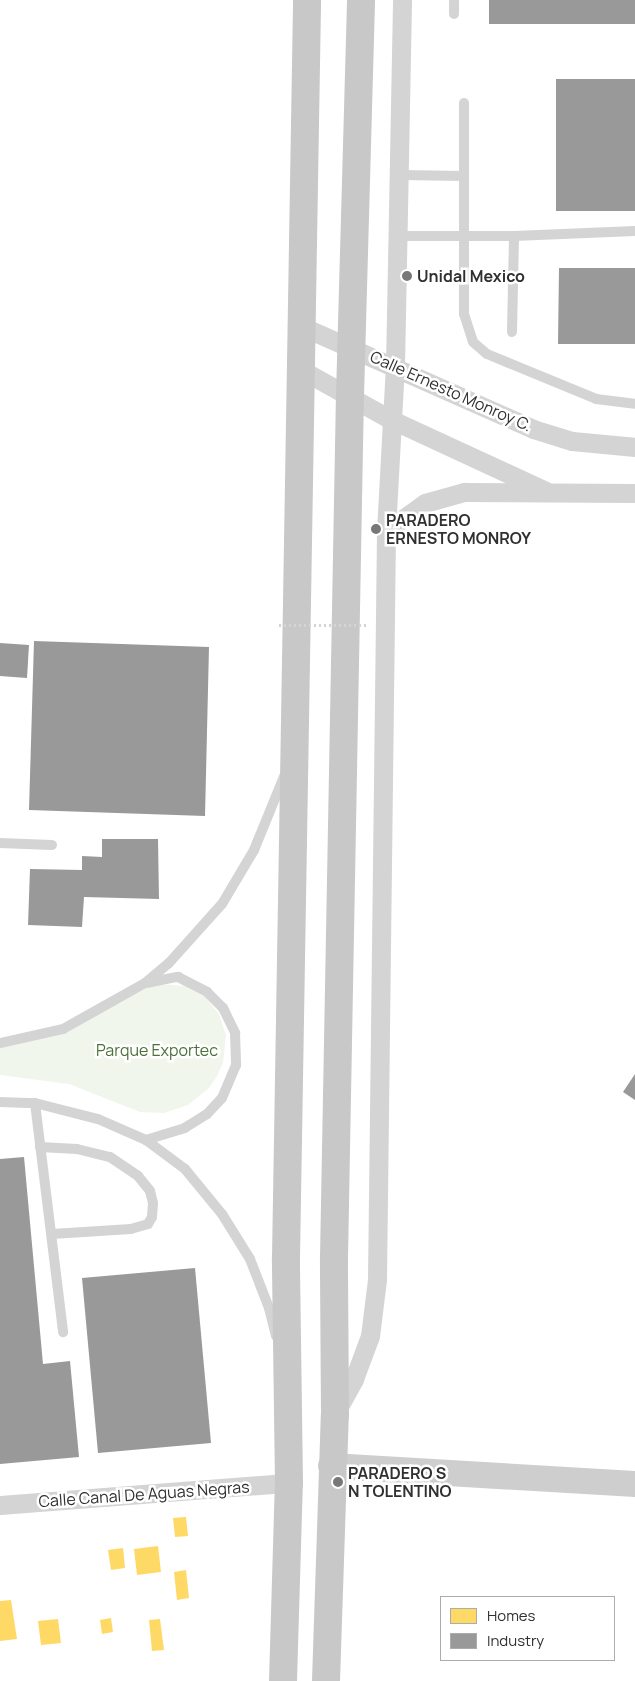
<!DOCTYPE html>
<style>
body{margin:0}
#map{position:relative;width:635px;height:1681px;overflow:hidden;background:#fff;font-family:Manrope,sans-serif}
div>[style]{position:absolute}
.green>*{inset:0;background:#f0f6ec}
.homes>*{inset:0;background:#ffd966}
.industry>*{inset:0;background:#999}
.service>*{height:10px;margin:-5px;padding:0 5px;transform-origin:5px;border-radius:5px;background:#d4d4d4}
.minor>*{height:19px;margin:-9.5px;padding:0 9.5px;transform-origin:9.5px;border-radius:9.5px;background:#d4d4d4}
.secondary>*{height:26px;margin:-13px;padding:0 13px;transform-origin:13px;border-radius:13px;background:#cecece}
.primary>*{height:28px;margin:-14px;padding:0 14px;transform-origin:14px;border-radius:14px;background:#c8c8c8}
.path-bridge>*{height:3px;margin-top:-1.5px;transform-origin:0;background:repeating-linear-gradient(90deg,#d4d4d4 0 2.5px,transparent 0 5px)}
.dots>*{width:14px;height:14px;translate:-50% -50%;box-sizing:border-box;border:2px solid #fff;border-radius:50%}
span{translate:-50% -50%;white-space:nowrap;text-align:center;line-height:1.15;-webkit-text-stroke:5px #fff;paint-order:stroke}
.poi-label{font-size:16px;color:#303030;font-weight:700}
.left{translate:0 -50%;text-align:left}
.street-label{font-size:16px;color:#303030}
.park-label{font-size:16px;color:#4b7138}
.legend{position:absolute;left:440px;top:1596px;width:175px;height:65px;box-sizing:border-box;background:#fff;border:1px solid #acacac;margin:0;padding:6px 9px;list-style:none;font-size:15px;color:#303030}
.legend li{display:flex;align-items:center;gap:10px;height:25px}
.legend b{width:25px;border:1px solid #acacac}
</style>
<div id="map">
<div class="green">
<i style="clip-path:polygon(160px 984px,184px 986px,205px 997px,219px 1014px,226px 1035px,223px 1063px,217px 1076px,209px 1088px,188px 1105px,164px 1113px,140px 1112px,69px 1084px,0 1075px,0 1045px,31px 1041px,135px 991px)"></i>
</div>
<div class="homes">
<i style="clip-path:polygon(186px 1517px,188px 1536px,175px 1537px,173px 1518px)"></i>
<i style="clip-path:polygon(158px 1546px,161px 1572px,137px 1575px,134px 1549px)"></i>
<i style="clip-path:polygon(123px 1548px,125px 1568px,111px 1570px,108px 1550px)"></i>
<i style="clip-path:polygon(186px 1570px,189px 1598px,177px 1600px,174px 1572px)"></i>
<i style="clip-path:polygon(11px 1600px,17px 1639px,0 1641px,0 1601px)"></i>
<i style="clip-path:polygon(111px 1618px,113px 1632px,102px 1634px,100px 1620px)"></i>
<i style="clip-path:polygon(58px 1619px,61px 1643px,41px 1645px,38px 1621px)"></i>
<i style="clip-path:polygon(160px 1619px,164px 1650px,152px 1651px,149px 1620px)"></i>
</div>
<div class="industry">
<i style="clip-path:polygon(489px 0,635px 0,635px 24px,489px 24px)"></i>
<i style="clip-path:polygon(556px 79px,635px 79px,635px 211px,556px 211px)"></i>
<i style="clip-path:polygon(559px 268px,635px 268px,635px 344px,558px 344px)"></i>
<i style="clip-path:polygon(34px 641px,209px 647px,205px 816px,29px 810px)"></i>
<i style="clip-path:polygon(0 643px,29px 645px,27px 678px,0 676px)"></i>
<i style="clip-path:polygon(102px 839px,158px 839px,159px 899px,84px 897px,82px 927px,28px 925px,30px 869px,82px 870px,82px 856px,102px 857px)"></i>
<i style="clip-path:polygon(635px 1074px,635px 1100px,623px 1092px)"></i>
<i style="clip-path:polygon(24px 1157px,43px 1364px,70px 1361px,79px 1457px,0 1464px,0 1159px)"></i>
<i style="clip-path:polygon(195px 1268px,211px 1443px,98px 1453px,82px 1278px)"></i>
</div>
<div class="service">
<i style="left:454px;top:14px;width:14px;rotate:-90deg"></i>
<i style="left:464px;top:103px;width:211px;rotate:90deg"></i>
<i style="left:464px;top:314px;width:29px;rotate:72deg"></i>
<i style="left:473px;top:342px;width:18px;rotate:41deg"></i>
<i style="left:487px;top:354px;width:118px;rotate:22.4deg"></i>
<i style="left:596px;top:399px;width:39px;rotate:7deg"></i>
<i style="left:399px;top:175px;width:65px;rotate:0.9deg"></i>
<i style="left:397px;top:236px;width:117px"></i>
<i style="left:514px;top:236px;width:121px;rotate:-2.4deg"></i>
<i style="left:512px;top:332px;width:96px;rotate:-88.8deg"></i>
<i style="left:0;top:843px;width:52px;rotate:2.2deg"></i>
<i style="left:146px;top:983px;width:33px;rotate:-11deg"></i>
<i style="left:178px;top:977px;width:33px;rotate:27deg"></i>
<i style="left:207px;top:992px;width:23px;rotate:45deg"></i>
<i style="left:223px;top:1008px;width:28px;rotate:64deg"></i>
<i style="left:235px;top:1033px;width:32px;rotate:88deg"></i>
<i style="left:236px;top:1065px;width:36px;rotate:113deg"></i>
<i style="left:222px;top:1098px;width:22px;rotate:133deg"></i>
<i style="left:207px;top:1114px;width:26px;rotate:148deg"></i>
<i style="left:185px;top:1128px;width:41px;rotate:162.9deg"></i>
<i style="left:0;top:1043px;width:65px;rotate:-12.5deg"></i>
<i style="left:63px;top:1029px;width:94px;rotate:-29.3deg"></i>
<i style="left:145px;top:983px;width:31px;rotate:-40deg"></i>
<i style="left:169px;top:963px;width:79px;rotate:-48.1deg"></i>
<i style="left:222px;top:904px;width:63px;rotate:-59.3deg"></i>
<i style="left:254px;top:850px;width:82px;rotate:-67.8deg"></i>
<i style="left:0;top:1102px;width:35px;rotate:2deg"></i>
<i style="left:35px;top:1103px;width:65px;rotate:14.3deg"></i>
<i style="left:98px;top:1119px;width:52px;rotate:23.6deg"></i>
<i style="left:146px;top:1140px;width:49px;rotate:36.6deg"></i>
<i style="left:185px;top:1169px;width:58px;rotate:50.6deg"></i>
<i style="left:222px;top:1214px;width:53px;rotate:58.1deg"></i>
<i style="left:250px;top:1259px;width:53px;rotate:68.8deg"></i>
<i style="left:269px;top:1308px;width:29px;rotate:76deg"></i>
<i style="left:35px;top:1103px;width:231px;rotate:83deg"></i>
<i style="left:40px;top:1147px;width:37px;rotate:3deg"></i>
<i style="left:77px;top:1149px;width:34px;rotate:14deg"></i>
<i style="left:110px;top:1157px;width:34px;rotate:34deg"></i>
<i style="left:138px;top:1176px;width:19px;rotate:51deg"></i>
<i style="left:150px;top:1191px;width:12px;rotate:76deg"></i>
<i style="left:153px;top:1203px;width:14px;rotate:94deg"></i>
<i style="left:152px;top:1217px;width:8px;rotate:120deg"></i>
<i style="left:148px;top:1224px;width:18px;rotate:164deg"></i>
<i style="left:131px;top:1229px;width:79px;rotate:176.4deg"></i>
</div>
<div class="minor">
<i style="left:301px;top:326px;width:254px;rotate:23.9deg"></i>
<i style="left:533px;top:429px;width:41px;rotate:17.1deg"></i>
<i style="left:572px;top:441px;width:63px;rotate:5.4deg"></i>
<i style="left:300px;top:369px;width:103px;rotate:29.1deg"></i>
<i style="left:390px;top:419px;width:172px;rotate:24.8deg"></i>
<i style="left:386px;top:531px;width:48px;rotate:-35.7deg"></i>
<i style="left:425px;top:503px;width:41px;rotate:-15.8deg"></i>
<i style="left:464px;top:492px;width:171px;rotate:0.3deg"></i>
<i style="left:336px;top:1412px;width:38px;rotate:-61deg"></i>
<i style="left:354px;top:1379px;width:46px;rotate:-69.6deg"></i>
<i style="left:370px;top:1336px;width:56px;rotate:-82.9deg"></i>
<i style="left:377px;top:1280px;width:749px;rotate:-89.31deg"></i>
<i style="left:386px;top:531px;width:164px;rotate:-86.9deg"></i>
<i style="left:395px;top:367px;width:367px;rotate:-88.9deg"></i>
<i style="left:0;top:1505px;width:290px;rotate:-4.4deg"></i>
</div>
<div class="secondary">
<i style="left:331px;top:1466px;width:305px;rotate:3.4deg"></i>
</div>
<div class="primary">
<i style="left:283px;top:1681px;width:198px;rotate:-88.3deg"></i>
<i style="left:289px;top:1483px;width:225px;rotate:-90.8deg"></i>
<i style="left:286px;top:1258px;width:1258px;rotate:-89.04deg"></i>
<i style="left:326px;top:1681px;width:266px;rotate:-88.1deg"></i>
<i style="left:335px;top:1415px;width:157px;rotate:-90.4deg"></i>
<i style="left:334px;top:1258px;width:862px;rotate:-88.94deg"></i>
<i style="left:350px;top:396px;width:396px;rotate:-88.4deg"></i>
</div>
<div class="path-bridge">
<i style="left:279px;top:625px;width:87px"></i>
</div>
<div class="dots">
<i style="left:407px;top:276px;background:#787878"></i>
<i style="left:376px;top:529px;background:#787878"></i>
<i style="left:338px;top:1482px;background:#787878"></i>
</div>
<div class="poi-label">
<span class="left" style="left:417px;top:276px">Unidal Mexico</span>
<span class="left" style="left:386px;top:529px">PARADERO<br>ERNESTO MONROY</span>
<span class="left" style="left:348px;top:1482px">PARADERO S<br>N TOLENTINO</span>
</div>
<div class="street-label">
<span style="left:451px;top:391px;rotate:24deg">Calle Ernesto Monroy C.</span>
<span style="left:144px;top:1494px;rotate:-4deg">Calle Canal De Aguas Negras</span>
</div>
<div class="park-label">
<span style="left:157px;top:1050px">Parque Exportec</span>
</div>
<ul class="legend">
<li><b style="height:14px;background:#ffd966"></b>Homes</li>
<li><b style="height:14px;background:#999"></b>Industry</li>
</ul>
</div>
